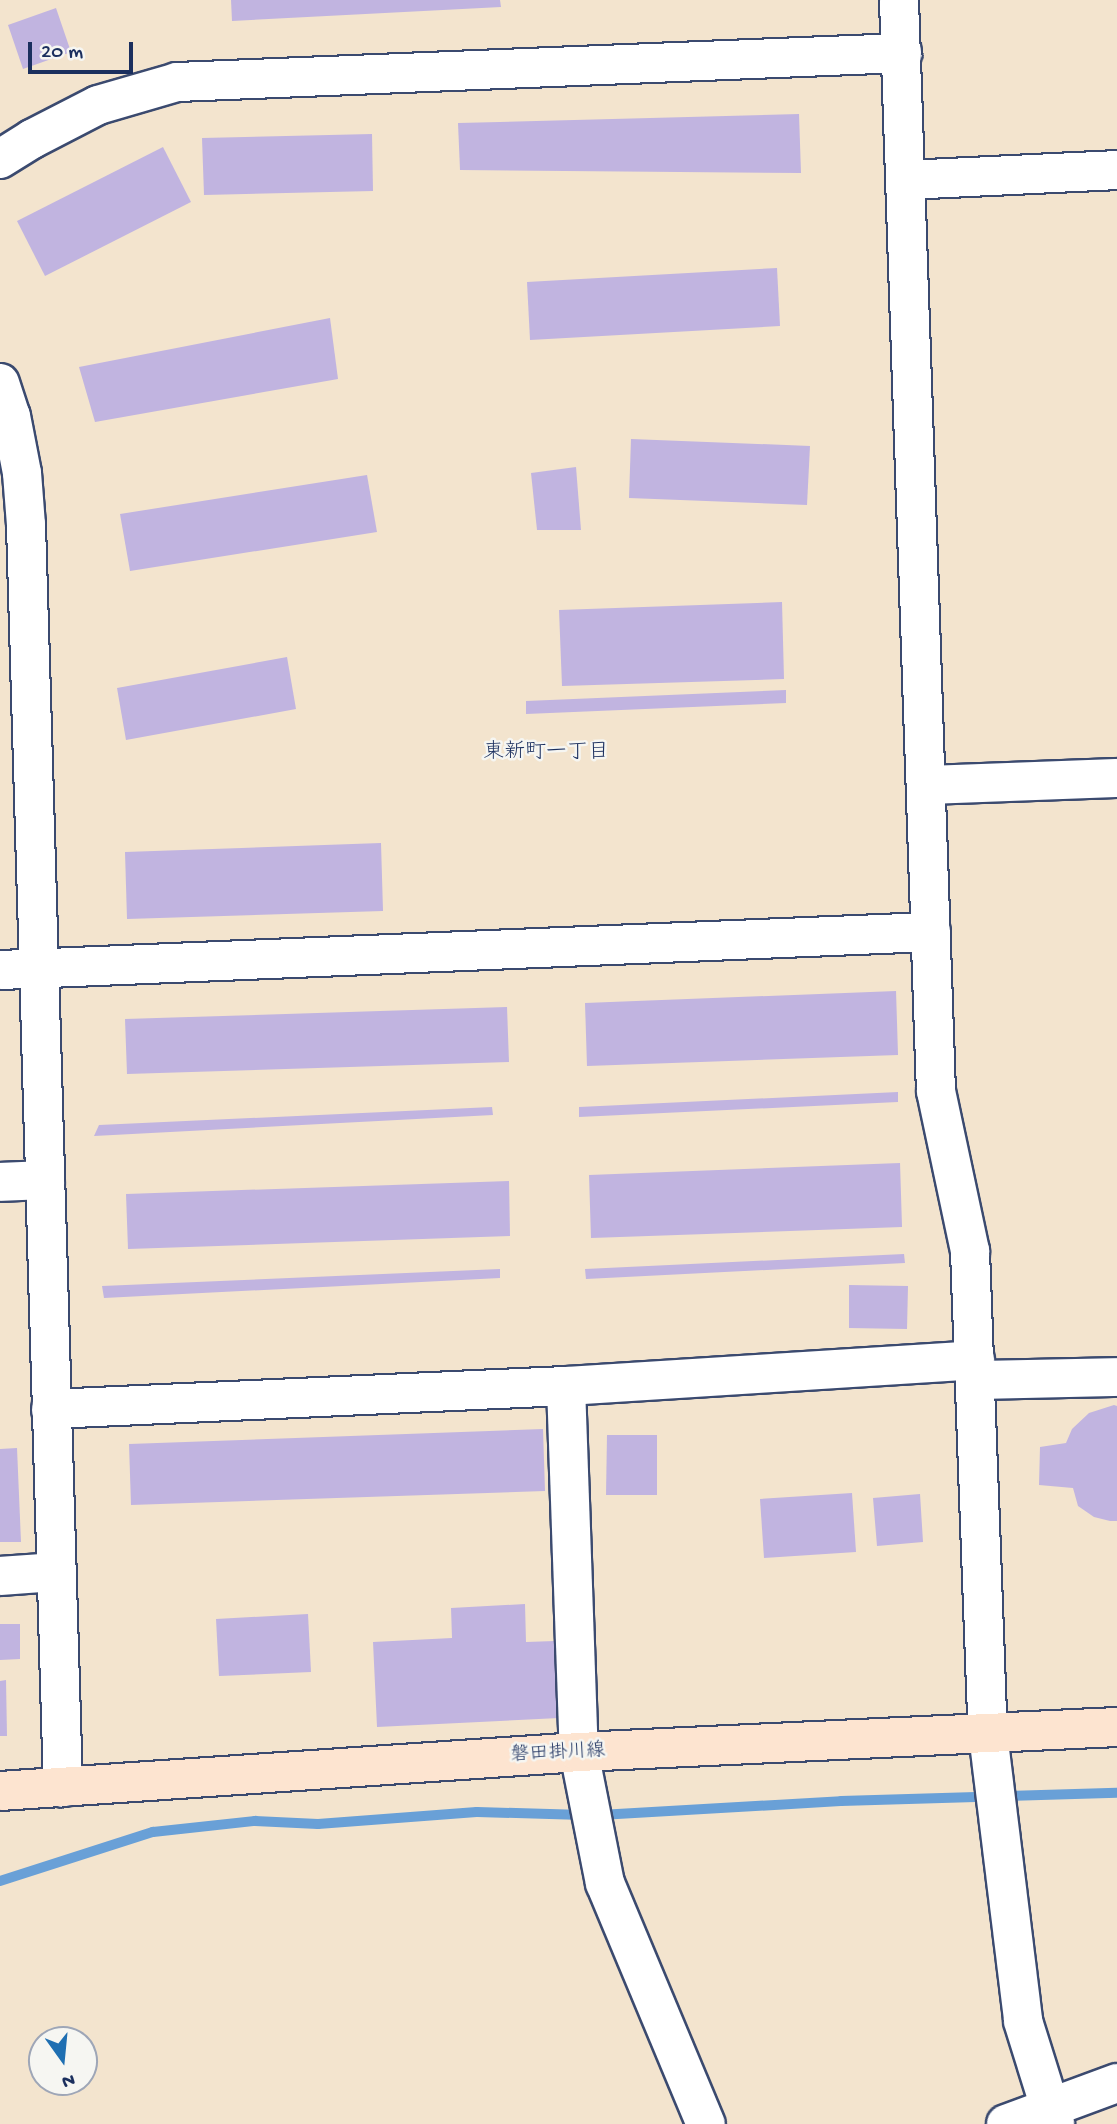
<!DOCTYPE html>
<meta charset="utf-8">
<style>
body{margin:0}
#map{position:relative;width:1117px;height:2124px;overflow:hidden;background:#f3e4ce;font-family:"Gochi Hand","Klee One",sans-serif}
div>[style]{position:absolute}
.stream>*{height:10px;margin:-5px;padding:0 5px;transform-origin:5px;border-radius:5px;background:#69a0d7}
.building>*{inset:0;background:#c1b4e0}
.roads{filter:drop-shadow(2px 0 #3b4a6f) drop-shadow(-2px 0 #3b4a6f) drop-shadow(0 2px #3b4a6f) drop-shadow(0 -2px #3b4a6f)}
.minor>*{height:38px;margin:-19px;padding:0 19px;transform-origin:19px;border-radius:19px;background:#fff}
.tertiary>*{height:38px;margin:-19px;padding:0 19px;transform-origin:19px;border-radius:19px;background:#fff}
.secondary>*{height:38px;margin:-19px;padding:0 19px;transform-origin:19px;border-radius:19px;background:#fde4d0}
span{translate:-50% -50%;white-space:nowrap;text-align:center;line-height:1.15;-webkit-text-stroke:5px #f6f6f2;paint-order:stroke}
.street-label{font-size:19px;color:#1b2f5e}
.neighbourhood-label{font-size:21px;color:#1b2f5e}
.north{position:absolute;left:28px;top:2026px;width:70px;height:70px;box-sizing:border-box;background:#f6f6f2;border:2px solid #9ea6b7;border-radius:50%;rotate:165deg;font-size:19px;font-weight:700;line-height:28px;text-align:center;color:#1b2f5e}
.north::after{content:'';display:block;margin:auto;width:24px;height:32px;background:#1f6fb2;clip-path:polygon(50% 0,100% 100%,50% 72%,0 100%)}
.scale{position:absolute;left:28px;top:42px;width:105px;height:32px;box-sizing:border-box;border:4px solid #1b2f5e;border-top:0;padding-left:9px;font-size:21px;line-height:24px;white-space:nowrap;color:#1b2f5e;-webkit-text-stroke:5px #f6f6f2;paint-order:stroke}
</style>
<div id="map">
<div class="stream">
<i style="left:600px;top:1815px;width:241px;rotate:-3.3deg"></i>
<i style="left:841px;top:1801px;width:276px;rotate:-1.7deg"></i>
<i style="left:0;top:1881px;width:161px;rotate:-17.8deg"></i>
<i style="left:153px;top:1832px;width:103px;rotate:-6.2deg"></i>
<i style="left:255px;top:1821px;width:63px;rotate:2.7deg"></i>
<i style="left:318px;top:1824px;width:159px;rotate:-4.3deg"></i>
<i style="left:477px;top:1812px;width:106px;rotate:1.6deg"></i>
</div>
<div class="building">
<i style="clip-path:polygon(231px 0,500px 0,501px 7px,232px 21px)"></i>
<i style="clip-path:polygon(56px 8px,71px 52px,23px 69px,8px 25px)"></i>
<i style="clip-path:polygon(799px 114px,801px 173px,460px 170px,458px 123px)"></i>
<i style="clip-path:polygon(372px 134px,373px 191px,204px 195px,202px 138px)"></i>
<i style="clip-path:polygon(163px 147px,191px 202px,45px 276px,17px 221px)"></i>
<i style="clip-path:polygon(777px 268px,780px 326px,530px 340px,527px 282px)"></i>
<i style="clip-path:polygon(330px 318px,338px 379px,95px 422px,79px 367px)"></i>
<i style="clip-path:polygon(631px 439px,810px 446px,807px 505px,629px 498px)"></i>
<i style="clip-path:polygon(576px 467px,581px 530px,537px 530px,531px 473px)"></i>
<i style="clip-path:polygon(367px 475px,377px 532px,130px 571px,120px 514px)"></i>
<i style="clip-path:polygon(782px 602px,784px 679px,562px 686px,559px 610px)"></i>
<i style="clip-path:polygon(287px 657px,296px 709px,126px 740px,117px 688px)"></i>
<i style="clip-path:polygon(786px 690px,786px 703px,526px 714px,526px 701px)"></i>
<i style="clip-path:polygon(381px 843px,383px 911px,127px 919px,125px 852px)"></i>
<i style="clip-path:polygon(896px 991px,898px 1055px,587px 1066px,585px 1003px)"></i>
<i style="clip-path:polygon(507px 1007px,509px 1062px,127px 1074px,125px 1019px)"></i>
<i style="clip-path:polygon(898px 1092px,898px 1102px,579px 1117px,579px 1107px)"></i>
<i style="clip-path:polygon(492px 1107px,493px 1115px,94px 1136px,99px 1125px)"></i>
<i style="clip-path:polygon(900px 1163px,902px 1227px,591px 1238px,589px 1175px)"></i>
<i style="clip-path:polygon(509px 1181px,510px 1236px,128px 1249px,126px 1194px)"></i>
<i style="clip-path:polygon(904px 1254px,905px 1263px,586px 1279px,585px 1269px)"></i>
<i style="clip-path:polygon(500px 1269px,500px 1278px,104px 1298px,102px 1286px)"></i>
<i style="clip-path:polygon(849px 1285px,908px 1286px,907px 1329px,849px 1328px)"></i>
<i style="clip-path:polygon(1114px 1405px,1117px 1406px,1117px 1521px,1110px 1521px,1094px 1517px,1078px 1506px,1073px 1488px,1039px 1485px,1040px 1447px,1066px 1443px,1072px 1429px,1089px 1413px)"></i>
<i style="clip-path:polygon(543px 1429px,545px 1491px,131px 1505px,129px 1444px)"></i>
<i style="clip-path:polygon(607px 1435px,657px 1435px,657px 1495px,606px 1495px)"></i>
<i style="clip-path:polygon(17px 1448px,21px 1542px,0 1542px,0 1449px)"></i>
<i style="clip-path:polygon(852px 1493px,856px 1552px,764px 1558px,760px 1499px)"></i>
<i style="clip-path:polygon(920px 1494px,923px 1542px,877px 1546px,873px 1498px)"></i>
<i style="clip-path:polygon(525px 1604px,526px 1642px,555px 1641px,559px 1718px,377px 1727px,373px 1642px,452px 1638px,451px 1608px)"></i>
<i style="clip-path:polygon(308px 1614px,311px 1672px,219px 1676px,216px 1619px)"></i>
<i style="clip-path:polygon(0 1624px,20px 1624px,20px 1659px,0 1660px)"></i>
<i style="clip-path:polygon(6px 1680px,7px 1736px,0 1736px,0 1681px)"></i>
</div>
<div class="roads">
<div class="minor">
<i style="left:0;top:159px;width:38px;rotate:-32deg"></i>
<i style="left:32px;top:139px;width:74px;rotate:-27.3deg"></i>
<i style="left:98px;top:105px;width:82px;rotate:-16.2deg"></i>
<i style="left:177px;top:82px;width:726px;rotate:-2.29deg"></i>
<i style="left:906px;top:180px;width:211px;rotate:-2.7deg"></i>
<i style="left:927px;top:785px;width:190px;rotate:-2.1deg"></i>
<i style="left:0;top:970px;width:932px;rotate:-2.34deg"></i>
<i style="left:975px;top:1380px;width:142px;rotate:-1.2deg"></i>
<i style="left:566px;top:1386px;width:366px;rotate:88deg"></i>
<i style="left:51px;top:1409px;width:516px;rotate:-2.56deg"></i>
<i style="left:566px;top:1386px;width:410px;rotate:-3.6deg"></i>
<i style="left:0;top:1576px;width:56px;rotate:-4.1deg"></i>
<i style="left:1006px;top:2124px;width:118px;rotate:-20.3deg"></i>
</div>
<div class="tertiary">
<i style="left:899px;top:0;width:1092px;rotate:88.06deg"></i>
<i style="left:936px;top:1091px;width:164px;rotate:78deg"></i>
<i style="left:970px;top:1251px;width:483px;rotate:87.9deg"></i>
<i style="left:988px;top:1734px;width:289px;rotate:83deg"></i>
<i style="left:1023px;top:2021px;width:108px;rotate:72.7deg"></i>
<i style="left:0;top:383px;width:35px;rotate:72deg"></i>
<i style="left:11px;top:416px;width:58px;rotate:79.1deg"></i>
<i style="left:22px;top:473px;width:52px;rotate:85.6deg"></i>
<i style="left:26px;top:525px;width:1263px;rotate:88.32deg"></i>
<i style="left:0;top:1182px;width:45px;rotate:-2.5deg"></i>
<i style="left:579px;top:1752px;width:134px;rotate:78.8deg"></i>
<i style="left:605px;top:1883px;width:261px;rotate:67.3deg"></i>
</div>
<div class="secondary">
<i style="left:0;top:1791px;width:580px;rotate:-3.85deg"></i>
<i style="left:579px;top:1752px;width:539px;rotate:-2.66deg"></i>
</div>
</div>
<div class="street-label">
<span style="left:558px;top:1754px;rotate:-3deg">磐田掛川線</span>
</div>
<div class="neighbourhood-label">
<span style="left:546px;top:754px">東新町一丁目</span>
</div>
<div class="north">N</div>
<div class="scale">20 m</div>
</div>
